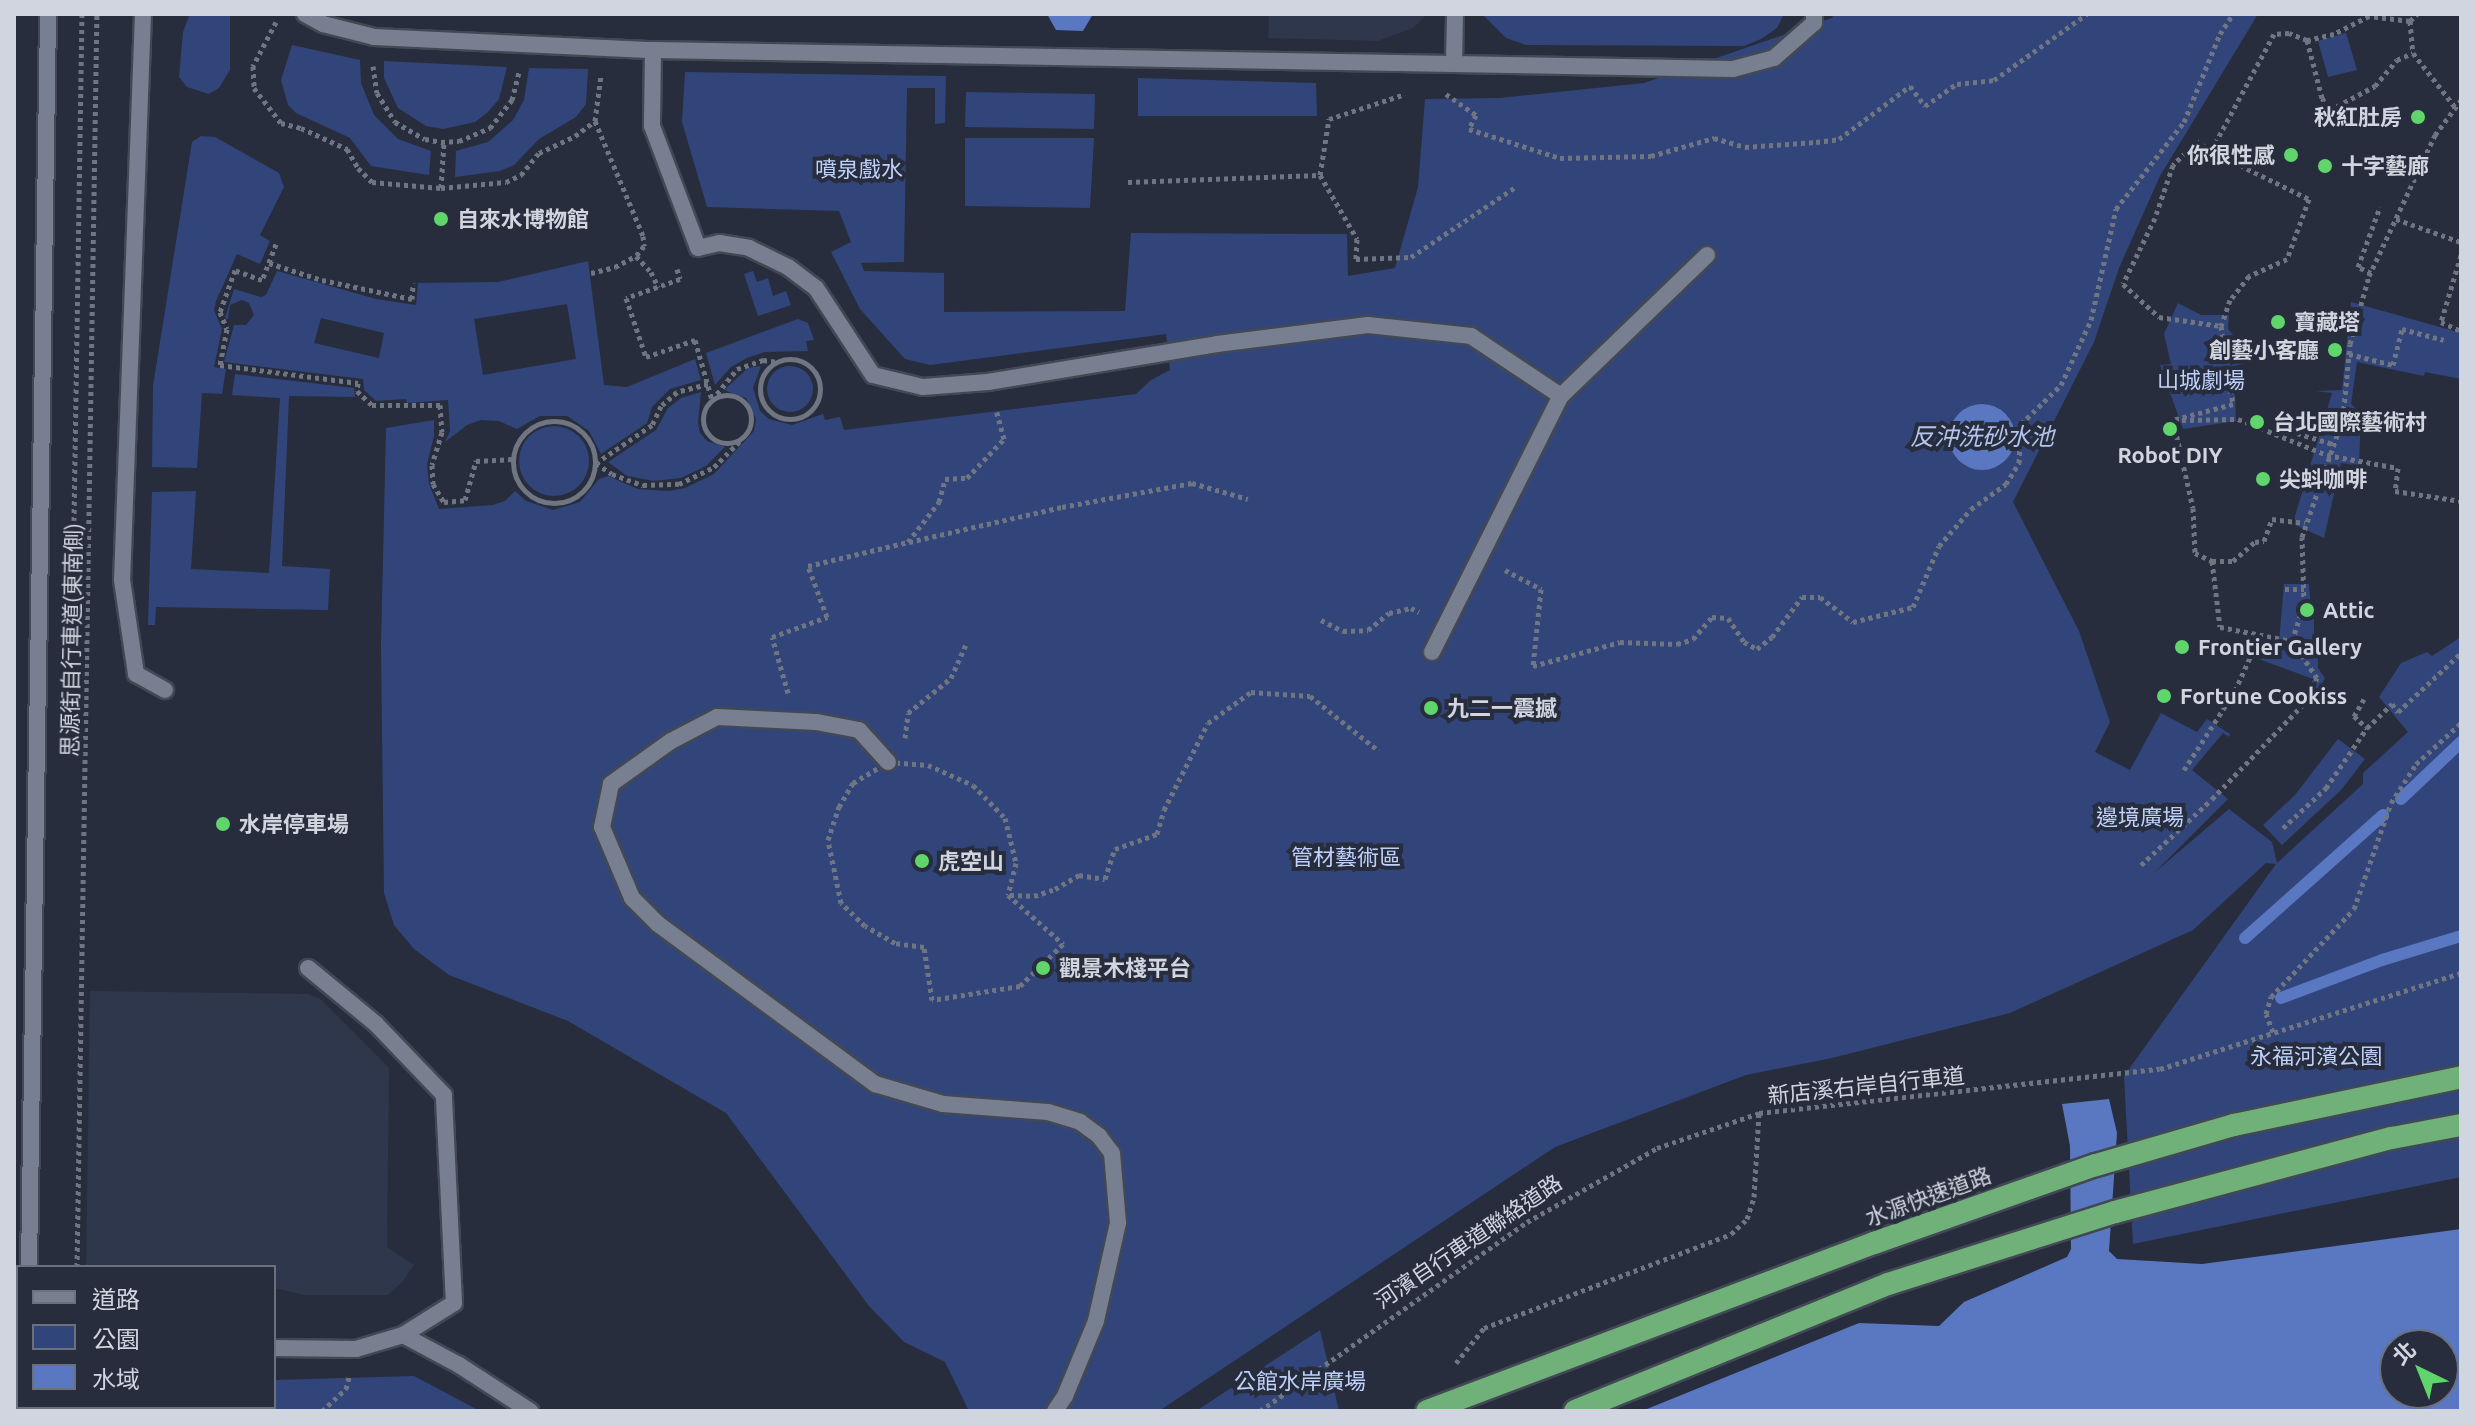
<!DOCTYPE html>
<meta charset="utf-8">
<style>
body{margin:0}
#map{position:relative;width:2475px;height:1425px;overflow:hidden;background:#272d3c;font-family:Ubuntu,"Noto Sans TC",sans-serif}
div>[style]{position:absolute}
.built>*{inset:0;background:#2e374b}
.green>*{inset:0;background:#31457b}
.round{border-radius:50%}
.water>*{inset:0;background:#5a77c2}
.stream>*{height:12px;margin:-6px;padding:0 6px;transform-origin:6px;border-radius:6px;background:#5a77c2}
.path>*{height:5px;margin-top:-2.5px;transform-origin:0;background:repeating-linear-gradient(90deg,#707582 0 4px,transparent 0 8px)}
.path>.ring{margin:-2.5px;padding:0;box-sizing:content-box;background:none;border:5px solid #707582;border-radius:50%}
.roads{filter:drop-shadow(2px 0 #424854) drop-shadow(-2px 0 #424854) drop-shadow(0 2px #424854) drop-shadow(0 -2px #424854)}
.service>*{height:16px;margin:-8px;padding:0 8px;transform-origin:8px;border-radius:8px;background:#787f90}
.minor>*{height:16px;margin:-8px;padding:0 8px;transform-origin:8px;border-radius:8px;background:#787f90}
.trunk>*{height:22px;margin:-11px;padding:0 11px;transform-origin:11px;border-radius:11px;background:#70b079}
.dots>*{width:22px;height:22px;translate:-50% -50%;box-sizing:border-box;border:4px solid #272d3c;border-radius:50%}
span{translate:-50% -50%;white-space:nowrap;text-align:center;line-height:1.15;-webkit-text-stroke:8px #272d3c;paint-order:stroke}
.poi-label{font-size:22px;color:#d1d5df;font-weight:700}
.right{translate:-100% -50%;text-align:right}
.left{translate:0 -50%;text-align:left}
.park-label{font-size:22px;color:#bfd1fa}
.street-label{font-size:22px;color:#d1d5df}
.water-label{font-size:24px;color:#b3c4ed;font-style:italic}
.frame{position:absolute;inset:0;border:16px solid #d1d5df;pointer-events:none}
.legend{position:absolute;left:16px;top:1265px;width:260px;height:144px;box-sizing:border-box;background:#272d3c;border:2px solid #6b707d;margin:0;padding:10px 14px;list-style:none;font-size:24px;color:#d1d5df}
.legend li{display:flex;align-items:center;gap:16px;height:40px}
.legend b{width:40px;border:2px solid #6b707d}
.north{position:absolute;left:2379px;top:1329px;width:80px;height:80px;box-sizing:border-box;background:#272d3c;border:2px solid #6b707d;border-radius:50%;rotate:317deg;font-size:22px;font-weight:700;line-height:32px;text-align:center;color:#d1d5df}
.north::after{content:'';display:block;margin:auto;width:28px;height:36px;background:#5fd56b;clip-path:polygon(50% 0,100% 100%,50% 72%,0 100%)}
</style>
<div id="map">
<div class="built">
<i style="clip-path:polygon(1269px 14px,1427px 14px,1413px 28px,1378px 41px,1268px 38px)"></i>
<i style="clip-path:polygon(90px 991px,308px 994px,319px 998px,389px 1068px,387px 1247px,414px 1265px,403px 1281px,388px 1295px,305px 1295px,274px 1288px,274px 1267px,86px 1267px)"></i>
</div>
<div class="green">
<i style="clip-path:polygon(190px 14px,230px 14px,230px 70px,219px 88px,209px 94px,187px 87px,179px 77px,183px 32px)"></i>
<i style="clip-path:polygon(1482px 14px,1784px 14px,1777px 28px,1761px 39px,1744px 46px,1526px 45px,1506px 38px)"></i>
<i style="clip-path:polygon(1834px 14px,2258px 14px,2160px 176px,2119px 268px,2094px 342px,2013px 502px,2079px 631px,2110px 722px,2095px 752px,2130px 770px,2161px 713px,2197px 732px,2207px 719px,2230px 734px,2229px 737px,2223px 733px,2192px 770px,2228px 799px,2154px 873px,2229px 809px,2272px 842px,2277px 863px,2363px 784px,2363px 773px,2408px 732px,2379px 697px,2401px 663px,2427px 652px,2432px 656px,2461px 637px,2461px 1177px,2133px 1244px,2124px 1076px,2276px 864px,2266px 863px,2193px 930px,2010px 1013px,1832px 1058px,1746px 1075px,1555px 1147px,1159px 1411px,969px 1411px,945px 1362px,904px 1342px,869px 1306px,726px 1113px,568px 1021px,449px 975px,414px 949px,394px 925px,384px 893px,381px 645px,386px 428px,434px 420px,434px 436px,427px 464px,429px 484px,439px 509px,493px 505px,505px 501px,515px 491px,526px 501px,553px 510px,580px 502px,599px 479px,608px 476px,638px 489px,669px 491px,685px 488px,714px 474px,754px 431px,756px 419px,746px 398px,724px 390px,748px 368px,761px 366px,753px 388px,760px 411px,769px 419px,792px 425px,823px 414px,825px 420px,840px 417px,844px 430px,1136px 394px,1151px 380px,1170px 370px,1166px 334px,930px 365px,905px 359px,860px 309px,831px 252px,851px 242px,839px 211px,707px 207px,682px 122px,685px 72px,946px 76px,945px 123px,935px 124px,935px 88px,907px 88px,904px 262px,861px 263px,864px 271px,944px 273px,944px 312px,1125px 311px,1131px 233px,1347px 234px,1348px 276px,1395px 268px,1418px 187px,1425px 99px,1499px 98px,1644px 83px,1832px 18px)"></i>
<i style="clip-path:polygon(2346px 33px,2357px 70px,2328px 77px,2318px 41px)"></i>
<i style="clip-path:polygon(292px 45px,360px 60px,361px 83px,374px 115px,398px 139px,431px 151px,429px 175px,371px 166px,350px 138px,296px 113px,288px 105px,281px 80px)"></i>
<i style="clip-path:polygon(384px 61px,507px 67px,499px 99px,488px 112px,475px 122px,443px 129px,426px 126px,398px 108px,384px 78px)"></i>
<i style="clip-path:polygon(529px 68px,588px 69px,586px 104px,576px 117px,539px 139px,514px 165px,500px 171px,455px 177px,456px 151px,488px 142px,513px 120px,524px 100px)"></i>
<i style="clip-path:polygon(1138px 78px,1316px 83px,1317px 116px,1138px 116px)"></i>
<i style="clip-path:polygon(966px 92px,1095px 94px,1094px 129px,965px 127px)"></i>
<i style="clip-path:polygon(201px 136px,215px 137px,279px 173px,284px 187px,260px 235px,270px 241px,260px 264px,237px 254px,216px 301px,214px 310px,222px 329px,214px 367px,226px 369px,222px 394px,202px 393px,197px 468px,152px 467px,153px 386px,192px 142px)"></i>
<i style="clip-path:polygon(965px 138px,1094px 138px,1090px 208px,965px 206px)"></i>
<i style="clip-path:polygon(evenodd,588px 261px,604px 385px,627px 387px,695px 359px,701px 380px,670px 389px,652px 407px,647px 423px,601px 454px,589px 431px,567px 416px,540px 416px,517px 429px,499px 421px,481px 420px,467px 425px,445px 442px,450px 431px,448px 400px,407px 403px,406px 399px,376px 401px,364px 390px,363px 379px,224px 362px,234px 325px,246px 325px,254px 315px,249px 303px,242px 300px,230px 305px,228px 319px,225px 318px,234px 289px,261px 297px,266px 295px,277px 271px,376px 299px,416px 305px,418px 283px,498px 282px,588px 261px,567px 304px,576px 359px,483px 375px,474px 319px,567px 304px,588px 261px,321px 318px,384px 333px,379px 358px,314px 343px,321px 318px)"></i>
<i style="clip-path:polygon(753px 271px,757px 282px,768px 278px,773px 296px,786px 291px,791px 305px,758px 316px,744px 274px)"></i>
<i style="clip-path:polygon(2351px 302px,2461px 333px,2461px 379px,2425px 372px,2424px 376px,2357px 362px,2351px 404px,2361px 413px,2359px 466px,2341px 463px,2324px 538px,2295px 525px,2295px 516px,2332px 393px,2315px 391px,2342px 390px)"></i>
<i style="clip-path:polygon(2178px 303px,2201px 315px,2229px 315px,2228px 329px,2254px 361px,2234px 366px,2236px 421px,2183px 429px,2160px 365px,2171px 364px,2164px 334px)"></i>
<i style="clip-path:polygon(798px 319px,808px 323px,814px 340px,806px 341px,808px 351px,765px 352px,747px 358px,731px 367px,715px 385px,706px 353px)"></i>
<i class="round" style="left:767px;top:366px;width:46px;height:46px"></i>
<i style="clip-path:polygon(235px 374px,354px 388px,355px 397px,289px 396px,282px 566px,330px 569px,328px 610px,156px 607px,155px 625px,148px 625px,152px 492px,196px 491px,191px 569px,269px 573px,280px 398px,232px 395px)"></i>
<i style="clip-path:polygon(701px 392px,698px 423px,700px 433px,707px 441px,725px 447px,706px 466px,681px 478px,654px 481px,627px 476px,608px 462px,656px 430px,668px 408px,681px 398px)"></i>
<i class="round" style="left:519px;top:426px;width:70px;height:70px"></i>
<i style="clip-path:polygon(2284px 584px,2309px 584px,2311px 609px,2314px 610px,2314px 656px,2318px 656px,2318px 668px,2325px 678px,2314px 698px,2307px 695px,2313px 679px,2253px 657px,2256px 638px,2279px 642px)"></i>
<i style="clip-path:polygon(2338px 739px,2365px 759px,2341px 790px,2282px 845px,2263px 825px,2295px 795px)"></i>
<i style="clip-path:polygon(1320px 1330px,1339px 1411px,1196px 1411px)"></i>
<i style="clip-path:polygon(414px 1376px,480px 1411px,87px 1411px,87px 1407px,274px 1407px,274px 1380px)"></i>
</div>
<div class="water">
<i style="clip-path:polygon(1047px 14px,1093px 14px,1083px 31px,1056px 30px)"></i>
<i class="round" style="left:1949px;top:404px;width:66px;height:66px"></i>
<i style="clip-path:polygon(evenodd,2109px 1099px,2117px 1133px,2109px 1251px,2117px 1259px,2202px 1264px,2461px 1229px,2461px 1411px,1642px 1411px,1859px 1323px,1939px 1326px,1964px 1302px,2067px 1257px,2071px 1249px,2070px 1146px,2062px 1104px,2109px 1099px,2395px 1345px,2443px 1345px,2443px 1393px,2395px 1393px,2395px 1345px)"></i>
</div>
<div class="stream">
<i style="left:2401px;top:799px;width:83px;rotate:-43.5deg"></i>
<i style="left:2245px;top:938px;width:185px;rotate:-41.7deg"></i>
<i style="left:2281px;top:998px;width:108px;rotate:-20.6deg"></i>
<i style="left:2382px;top:960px;width:83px;rotate:-16.9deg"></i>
</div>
<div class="path">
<i style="left:2410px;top:21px;width:41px;rotate:-173deg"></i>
<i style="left:2369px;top:16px;width:39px;rotate:153deg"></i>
<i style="left:2334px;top:34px;width:28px;rotate:167deg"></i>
<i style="left:2307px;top:40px;width:19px;rotate:-159deg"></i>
<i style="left:2289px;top:33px;width:15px;rotate:176deg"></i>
<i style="left:2274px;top:34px;width:133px;rotate:118.3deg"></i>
<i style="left:2211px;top:151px;width:109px;rotate:26.1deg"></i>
<i style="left:2309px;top:199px;width:64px;rotate:110.1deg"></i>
<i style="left:2287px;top:259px;width:42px;rotate:155.9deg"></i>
<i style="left:2249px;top:276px;width:31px;rotate:128deg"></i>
<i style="left:2230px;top:300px;width:28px;rotate:109deg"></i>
<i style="left:2221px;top:326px;width:79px;rotate:81.3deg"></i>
<i style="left:2233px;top:404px;width:62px;rotate:165.1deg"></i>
<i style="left:2173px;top:420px;width:90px;rotate:77.2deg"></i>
<i style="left:2193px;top:508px;width:45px;rotate:87.5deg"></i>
<i style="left:2195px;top:553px;width:19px;rotate:25deg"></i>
<i style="left:2212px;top:561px;width:66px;rotate:83.1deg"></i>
<i style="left:2220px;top:627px;width:73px;rotate:11deg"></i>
<i style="left:2292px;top:641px;width:39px;rotate:-72deg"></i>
<i style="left:2304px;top:604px;width:67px;rotate:-91.7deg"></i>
<i style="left:2302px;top:537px;width:126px;rotate:-71deg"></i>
<i style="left:2343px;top:418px;width:74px;rotate:-84.6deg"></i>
<i style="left:2350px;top:344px;width:71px;rotate:-74.4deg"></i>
<i style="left:2369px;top:276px;width:156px;rotate:-64.9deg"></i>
<i style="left:2435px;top:135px;width:44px;rotate:-53.4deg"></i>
<i style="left:2410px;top:21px;width:32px;rotate:85deg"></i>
<i style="left:2410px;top:21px;width:10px;rotate:-45deg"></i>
<i style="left:276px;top:22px;width:50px;rotate:117.6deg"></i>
<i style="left:253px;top:66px;width:22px;rotate:87deg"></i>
<i style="left:254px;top:88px;width:44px;rotate:52.4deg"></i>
<i style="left:281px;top:123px;width:21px;rotate:14deg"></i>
<i style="left:301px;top:128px;width:51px;rotate:24.5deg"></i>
<i style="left:347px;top:149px;width:22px;rotate:60deg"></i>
<i style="left:358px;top:168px;width:20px;rotate:45deg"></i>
<i style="left:372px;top:182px;width:69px;rotate:5deg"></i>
<i style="left:441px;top:188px;width:65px;rotate:-5.3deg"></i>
<i style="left:506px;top:182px;width:17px;rotate:-25deg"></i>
<i style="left:521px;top:175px;width:28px;rotate:-51deg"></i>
<i style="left:539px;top:153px;width:40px;rotate:-25deg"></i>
<i style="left:575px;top:136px;width:25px;rotate:-37deg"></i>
<i style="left:595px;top:121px;width:46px;rotate:-82.6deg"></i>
<i style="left:2307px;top:40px;width:60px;rotate:75.5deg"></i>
<i style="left:2322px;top:98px;width:14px;rotate:56deg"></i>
<i style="left:2330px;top:110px;width:51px;rotate:-28.1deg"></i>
<i style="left:2375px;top:86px;width:34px;rotate:-50deg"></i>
<i style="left:2397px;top:60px;width:17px;rotate:-24deg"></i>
<i style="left:2413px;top:53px;width:68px;rotate:52.1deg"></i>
<i style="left:373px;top:66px;width:27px;rotate:82deg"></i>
<i style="left:377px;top:93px;width:34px;rotate:58deg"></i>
<i style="left:395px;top:122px;width:34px;rotate:30deg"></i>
<i style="left:425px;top:139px;width:16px;rotate:11deg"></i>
<i style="left:441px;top:142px;width:18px;rotate:-3deg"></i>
<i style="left:459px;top:141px;width:34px;rotate:-23deg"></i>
<i style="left:490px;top:128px;width:36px;rotate:-52deg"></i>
<i style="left:512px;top:100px;width:29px;rotate:-76deg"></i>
<i style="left:1446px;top:94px;width:37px;rotate:35deg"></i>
<i style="left:1476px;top:115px;width:16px;rotate:117deg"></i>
<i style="left:1469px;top:129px;width:96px;rotate:17.7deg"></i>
<i style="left:1560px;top:158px;width:91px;rotate:-1.3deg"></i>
<i style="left:1651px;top:156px;width:66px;rotate:-15.9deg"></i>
<i style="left:1714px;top:138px;width:32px;rotate:16deg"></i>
<i style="left:1745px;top:147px;width:71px;rotate:-4deg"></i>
<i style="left:1816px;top:142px;width:23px;rotate:-7deg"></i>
<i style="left:1839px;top:139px;width:89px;rotate:-36.7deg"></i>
<i style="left:1910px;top:86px;width:25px;rotate:53deg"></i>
<i style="left:1925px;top:106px;width:39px;rotate:-35deg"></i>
<i style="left:1957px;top:84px;width:37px;rotate:-6deg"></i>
<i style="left:1994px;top:80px;width:114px;rotate:-35.4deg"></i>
<i style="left:595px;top:121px;width:125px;rotate:67.3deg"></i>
<i style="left:643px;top:236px;width:10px;rotate:84deg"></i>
<i style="left:644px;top:246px;width:13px;rotate:129deg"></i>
<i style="left:636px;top:256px;width:22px;rotate:47deg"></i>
<i style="left:651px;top:272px;width:17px;rotate:65deg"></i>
<i style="left:2211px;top:151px;width:17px;rotate:-144deg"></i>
<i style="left:2197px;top:141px;width:34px;rotate:135deg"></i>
<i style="left:2173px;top:165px;width:56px;rotate:108.8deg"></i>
<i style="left:2155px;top:218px;width:73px;rotate:115.9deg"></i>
<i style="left:2123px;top:284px;width:49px;rotate:42.5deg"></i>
<i style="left:2159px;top:317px;width:63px;rotate:8.3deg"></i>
<i style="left:1320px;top:175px;width:57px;rotate:-80.9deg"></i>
<i style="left:1329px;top:119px;width:80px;rotate:-18.2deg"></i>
<i style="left:1128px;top:182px;width:192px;rotate:-2.1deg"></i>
<i style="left:1320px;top:175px;width:74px;rotate:60deg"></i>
<i style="left:1357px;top:239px;width:20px;rotate:93deg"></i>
<i style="left:1356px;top:259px;width:55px;rotate:-2.1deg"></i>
<i style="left:1411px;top:257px;width:124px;rotate:-33.8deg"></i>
<i style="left:441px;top:188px;width:46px;rotate:-86.3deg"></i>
<i style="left:2396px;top:219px;width:69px;rotate:19.5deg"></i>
<i style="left:276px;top:244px;width:39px;rotate:111deg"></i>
<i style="left:262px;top:280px;width:29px;rotate:-160deg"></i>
<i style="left:235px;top:270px;width:45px;rotate:109.7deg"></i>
<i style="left:220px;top:312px;width:18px;rotate:68deg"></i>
<i style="left:227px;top:329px;width:37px;rotate:101deg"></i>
<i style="left:220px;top:365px;width:139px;rotate:7.4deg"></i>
<i style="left:358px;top:383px;width:8px;rotate:97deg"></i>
<i style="left:357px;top:391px;width:21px;rotate:43deg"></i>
<i style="left:372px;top:405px;width:68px"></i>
<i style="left:440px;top:405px;width:27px;rotate:86deg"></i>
<i style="left:442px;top:432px;width:34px;rotate:107deg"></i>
<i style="left:432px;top:465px;width:19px;rotate:87deg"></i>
<i style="left:433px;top:484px;width:21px;rotate:59deg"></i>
<i style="left:444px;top:502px;width:21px;rotate:-5deg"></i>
<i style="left:465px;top:500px;width:41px;rotate:-74.2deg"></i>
<i style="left:476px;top:461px;width:37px;rotate:-3deg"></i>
<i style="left:2461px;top:255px;width:70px;rotate:106.6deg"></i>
<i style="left:2441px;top:322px;width:22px;rotate:24deg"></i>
<i style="left:269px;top:263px;width:56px;rotate:17.8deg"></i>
<i style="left:322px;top:280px;width:92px;rotate:11.9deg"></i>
<i style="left:412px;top:299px;width:16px;rotate:-86deg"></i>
<i style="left:677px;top:269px;width:10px;rotate:73deg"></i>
<i style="left:680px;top:279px;width:57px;rotate:160.6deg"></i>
<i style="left:626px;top:298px;width:62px;rotate:71.3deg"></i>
<i style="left:646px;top:357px;width:52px;rotate:-19.1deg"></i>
<i style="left:695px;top:340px;width:62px;rotate:74.2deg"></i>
<i style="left:712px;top:400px;width:40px;rotate:-51deg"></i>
<i style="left:737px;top:369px;width:28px;rotate:-19deg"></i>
<i style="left:763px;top:360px;width:15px;rotate:8deg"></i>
<i style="left:591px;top:273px;width:25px;rotate:-14deg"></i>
<i style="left:615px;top:267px;width:24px;rotate:-28deg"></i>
<i style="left:2371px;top:273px;width:14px;rotate:-155deg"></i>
<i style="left:2358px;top:267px;width:64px;rotate:-69.9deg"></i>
<i style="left:2349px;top:354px;width:45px;rotate:14deg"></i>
<i style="left:2393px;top:365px;width:37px;rotate:-76deg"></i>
<i style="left:2402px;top:329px;width:43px;rotate:14.7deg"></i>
<i class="ring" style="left:760px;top:359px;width:55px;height:55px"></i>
<i style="left:708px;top:384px;width:32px;rotate:166deg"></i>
<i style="left:677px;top:392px;width:21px;rotate:139deg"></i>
<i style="left:661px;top:406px;width:21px;rotate:115deg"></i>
<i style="left:652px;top:425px;width:68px;rotate:145.8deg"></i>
<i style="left:596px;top:463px;width:19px;rotate:35deg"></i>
<i style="left:612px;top:474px;width:33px;rotate:20deg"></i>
<i style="left:643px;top:485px;width:36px;rotate:-2deg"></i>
<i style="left:679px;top:484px;width:39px;rotate:-26deg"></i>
<i style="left:714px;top:467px;width:40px;rotate:-45deg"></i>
<i class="ring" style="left:703px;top:395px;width:43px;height:43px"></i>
<i style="left:2182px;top:420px;width:56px;rotate:-1deg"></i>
<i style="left:2238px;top:419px;width:96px;rotate:22deg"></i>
<i style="left:2327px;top:455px;width:72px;rotate:10.4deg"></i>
<i style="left:2398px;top:468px;width:23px;rotate:97deg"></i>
<i style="left:2395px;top:491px;width:67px;rotate:8.6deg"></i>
<i class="ring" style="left:513px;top:421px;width:77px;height:77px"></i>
<i style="left:2297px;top:433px;width:37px;rotate:17deg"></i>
<i style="left:909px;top:542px;width:157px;rotate:-12.9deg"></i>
<i style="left:1062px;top:507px;width:132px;rotate:-10.5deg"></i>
<i style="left:1192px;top:483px;width:58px;rotate:15.9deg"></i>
<i style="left:2212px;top:561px;width:21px"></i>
<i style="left:2233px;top:561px;width:29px;rotate:-41deg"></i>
<i style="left:2255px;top:542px;width:9px;rotate:-6deg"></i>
<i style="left:2264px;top:541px;width:23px;rotate:-70deg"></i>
<i style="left:2272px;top:519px;width:33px;rotate:7deg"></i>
<i style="left:1505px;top:570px;width:41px;rotate:27.8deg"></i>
<i style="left:1541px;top:589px;width:77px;rotate:95.9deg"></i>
<i style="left:1533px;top:666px;width:90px;rotate:-15.4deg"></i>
<i style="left:1620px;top:642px;width:57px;rotate:2deg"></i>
<i style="left:1677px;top:644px;width:17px;rotate:-17deg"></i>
<i style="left:1693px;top:639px;width:29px;rotate:-49deg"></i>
<i style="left:1712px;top:617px;width:16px;rotate:4deg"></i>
<i style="left:1728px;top:618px;width:29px;rotate:56deg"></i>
<i style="left:1744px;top:642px;width:15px;rotate:28deg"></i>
<i style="left:1757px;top:649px;width:19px;rotate:-39deg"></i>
<i style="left:1772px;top:637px;width:50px;rotate:-53.1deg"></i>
<i style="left:1802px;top:597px;width:18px"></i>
<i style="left:1820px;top:597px;width:41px;rotate:37.1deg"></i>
<i style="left:1853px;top:622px;width:62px;rotate:-14deg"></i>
<i style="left:1913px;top:607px;width:66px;rotate:-66.9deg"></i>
<i style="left:1939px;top:546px;width:49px;rotate:-49.1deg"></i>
<i style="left:1971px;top:509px;width:43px;rotate:-35.5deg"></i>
<i style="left:2006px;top:484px;width:25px;rotate:-58deg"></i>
<i style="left:2019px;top:463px;width:39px;rotate:-87deg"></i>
<i style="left:2021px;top:424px;width:56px;rotate:-44.3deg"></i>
<i style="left:2061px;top:385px;width:72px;rotate:-65.2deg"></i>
<i style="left:2091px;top:320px;width:114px;rotate:-77.3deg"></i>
<i style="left:2116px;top:209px;width:110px;rotate:-52deg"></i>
<i style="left:2184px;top:122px;width:95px;rotate:-67.8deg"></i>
<i style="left:2220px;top:34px;width:24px;rotate:-57deg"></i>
<i style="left:73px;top:585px;width:571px;rotate:-89.1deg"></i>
<i style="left:2285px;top:589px;width:19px"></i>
<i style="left:1321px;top:620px;width:25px;rotate:27deg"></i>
<i style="left:1343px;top:631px;width:25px;rotate:-2deg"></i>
<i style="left:1368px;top:630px;width:27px;rotate:-39deg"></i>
<i style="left:1389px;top:613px;width:23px;rotate:-13deg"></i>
<i style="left:1411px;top:608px;width:9px;rotate:27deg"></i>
<i style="left:788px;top:693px;width:58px;rotate:-105.9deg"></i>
<i style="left:772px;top:637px;width:59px;rotate:-20deg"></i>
<i style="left:827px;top:617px;width:54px;rotate:-110.4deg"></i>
<i style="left:808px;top:566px;width:103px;rotate:-13.5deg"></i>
<i style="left:908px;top:542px;width:51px;rotate:-52.2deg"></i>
<i style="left:939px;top:502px;width:24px;rotate:-75deg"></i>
<i style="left:945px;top:479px;width:22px;rotate:-3deg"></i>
<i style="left:967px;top:478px;width:54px;rotate:-46.5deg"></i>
<i style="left:1004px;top:439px;width:30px;rotate:-105deg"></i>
<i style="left:2364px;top:699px;width:20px;rotate:120deg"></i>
<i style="left:2354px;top:716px;width:18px;rotate:43deg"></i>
<i style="left:2367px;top:728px;width:35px;rotate:-44deg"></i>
<i style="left:2392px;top:704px;width:10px;rotate:53deg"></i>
<i style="left:2398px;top:712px;width:86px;rotate:-43.1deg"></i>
<i style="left:905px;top:738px;width:25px;rotate:-83deg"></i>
<i style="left:908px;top:713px;width:55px;rotate:-39.1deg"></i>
<i style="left:951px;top:678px;width:36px;rotate:-66deg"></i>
<i style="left:888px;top:762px;width:40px;rotate:4.3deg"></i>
<i style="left:928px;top:765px;width:49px;rotate:24deg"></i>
<i style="left:973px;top:785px;width:46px;rotate:45.9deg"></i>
<i style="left:1005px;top:818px;width:46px;rotate:76.3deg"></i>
<i style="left:1016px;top:863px;width:33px;rotate:104deg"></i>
<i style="left:1008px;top:895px;width:74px;rotate:41.7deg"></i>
<i style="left:1063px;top:944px;width:60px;rotate:135.7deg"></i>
<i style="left:1020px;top:986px;width:89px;rotate:171deg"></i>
<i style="left:932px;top:1000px;width:54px;rotate:-98.6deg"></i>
<i style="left:924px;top:947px;width:29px;rotate:-172deg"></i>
<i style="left:895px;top:943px;width:34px;rotate:-150deg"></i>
<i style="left:865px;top:926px;width:33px;rotate:-136deg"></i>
<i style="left:841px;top:903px;width:64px;rotate:-101.7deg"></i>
<i style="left:828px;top:840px;width:35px;rotate:-72deg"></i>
<i style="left:839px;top:807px;width:28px;rotate:-60deg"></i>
<i style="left:853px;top:783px;width:41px;rotate:-31deg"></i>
<i style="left:2184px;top:770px;width:94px;rotate:-57.2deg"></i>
<i style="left:2235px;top:691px;width:37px;rotate:-66deg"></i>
<i style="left:2250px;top:657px;width:23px;rotate:-85deg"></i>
<i style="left:2283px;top:828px;width:59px;rotate:-42.9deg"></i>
<i style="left:2326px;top:788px;width:73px;rotate:-55.7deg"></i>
<i style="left:2141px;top:865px;width:97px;rotate:-42.9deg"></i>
<i style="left:2212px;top:799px;width:143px;rotate:-46.1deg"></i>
<i style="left:2311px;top:696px;width:19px;rotate:-72deg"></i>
<i style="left:2317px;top:678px;width:45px;rotate:-124deg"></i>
<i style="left:1010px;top:895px;width:24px;rotate:2deg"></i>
<i style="left:1034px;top:896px;width:22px;rotate:-18deg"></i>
<i style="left:1055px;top:889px;width:28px;rotate:-30deg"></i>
<i style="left:1079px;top:875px;width:26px;rotate:9deg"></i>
<i style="left:1105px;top:879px;width:32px;rotate:-72deg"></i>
<i style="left:1115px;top:849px;width:45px;rotate:-19.7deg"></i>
<i style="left:1157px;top:834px;width:25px;rotate:-74deg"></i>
<i style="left:1164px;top:810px;width:97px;rotate:-63.2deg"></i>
<i style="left:1208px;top:723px;width:53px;rotate:-35.8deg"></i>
<i style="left:1251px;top:692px;width:59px;rotate:3.9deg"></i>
<i style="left:1310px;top:696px;width:88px;rotate:38.6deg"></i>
<i style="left:2273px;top:1032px;width:19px;rotate:-111deg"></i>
<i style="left:2266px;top:1014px;width:18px;rotate:-74deg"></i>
<i style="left:2271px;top:997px;width:121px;rotate:-46.7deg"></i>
<i style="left:2354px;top:909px;width:112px;rotate:-70.8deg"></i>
<i style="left:2391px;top:803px;width:46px;rotate:-57.3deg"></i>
<i style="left:2416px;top:764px;width:61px;rotate:-42.3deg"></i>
<i style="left:77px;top:1267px;width:1253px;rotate:-89.09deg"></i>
<i style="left:1456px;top:1363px;width:45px;rotate:-51.3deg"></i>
<i style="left:1484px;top:1328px;width:264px;rotate:-20.8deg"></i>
<i style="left:1731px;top:1234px;width:22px;rotate:-43deg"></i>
<i style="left:1747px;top:1219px;width:23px;rotate:-72deg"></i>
<i style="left:1754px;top:1197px;width:84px;rotate:-86.6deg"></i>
<i style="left:186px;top:1407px;width:21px;rotate:11deg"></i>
<i style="left:47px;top:1411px;width:4px;rotate:-90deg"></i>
<i style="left:322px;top:1411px;width:33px;rotate:-43deg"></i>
<i style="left:346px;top:1389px;width:12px;rotate:-76deg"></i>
<i style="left:1260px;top:1411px;width:327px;rotate:-35.3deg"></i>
<i style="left:1527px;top:1222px;width:150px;rotate:-29.6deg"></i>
<i style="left:1657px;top:1148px;width:108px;rotate:-18.9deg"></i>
<i style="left:1759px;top:1113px;width:403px;rotate:-6.3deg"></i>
<i style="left:2160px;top:1069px;width:316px;rotate:-17.7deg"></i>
</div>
<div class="roads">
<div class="service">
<i style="left:143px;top:14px;width:566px;rotate:92.12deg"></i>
<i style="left:122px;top:580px;width:95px;rotate:81.5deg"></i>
<i style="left:136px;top:674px;width:33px;rotate:29deg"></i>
<i style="left:305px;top:14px;width:21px;rotate:29deg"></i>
<i style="left:323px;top:24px;width:53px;rotate:14.3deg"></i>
<i style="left:374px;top:37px;width:279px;rotate:2.7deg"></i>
<i style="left:653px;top:50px;width:76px;rotate:90.8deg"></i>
<i style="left:652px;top:126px;width:130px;rotate:69.3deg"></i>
<i style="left:698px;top:248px;width:22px;rotate:-13deg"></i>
<i style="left:719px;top:243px;width:30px;rotate:9deg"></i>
<i style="left:749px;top:248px;width:43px;rotate:26deg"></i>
<i style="left:788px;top:267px;width:35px;rotate:37deg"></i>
<i style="left:816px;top:288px;width:104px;rotate:56.8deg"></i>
<i style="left:873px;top:375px;width:51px;rotate:13.5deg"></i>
<i style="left:923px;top:387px;width:65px;rotate:-4.4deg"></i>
<i style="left:988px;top:382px;width:232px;rotate:-9.4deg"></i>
<i style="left:1217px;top:344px;width:152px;rotate:-7.2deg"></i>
<i style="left:1368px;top:325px;width:104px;rotate:6.1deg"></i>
<i style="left:1471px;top:336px;width:108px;rotate:33.7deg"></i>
<i style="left:653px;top:50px;width:1080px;rotate:1.01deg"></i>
<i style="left:1733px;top:69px;width:42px;rotate:-15deg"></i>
<i style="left:1774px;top:58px;width:53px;rotate:-41.2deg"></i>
<i style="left:1814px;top:23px;width:9px;rotate:-90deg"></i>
<i style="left:1454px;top:62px;width:48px;rotate:-88.8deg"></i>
<i style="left:1432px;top:652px;width:287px;rotate:-63.3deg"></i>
<i style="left:1561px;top:396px;width:203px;rotate:-44deg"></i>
<i style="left:888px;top:762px;width:43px;rotate:-132.2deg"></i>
<i style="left:859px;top:730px;width:44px;rotate:-169.5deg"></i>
<i style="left:816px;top:722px;width:99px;rotate:-177.1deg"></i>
<i style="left:717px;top:717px;width:52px;rotate:152.4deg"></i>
<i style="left:671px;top:741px;width:74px;rotate:144.4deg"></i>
<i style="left:611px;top:784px;width:44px;rotate:101.8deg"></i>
<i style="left:602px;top:827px;width:77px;rotate:67.1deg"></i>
<i style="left:632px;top:898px;width:37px;rotate:45deg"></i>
<i style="left:658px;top:924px;width:270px;rotate:36.4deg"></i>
<i style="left:875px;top:1084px;width:71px;rotate:16.4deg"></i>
<i style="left:943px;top:1104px;width:105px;rotate:4.4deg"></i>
<i style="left:1048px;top:1112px;width:34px;rotate:17deg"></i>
<i style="left:1080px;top:1122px;width:24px;rotate:36deg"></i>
<i style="left:1099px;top:1136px;width:21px;rotate:53deg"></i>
<i style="left:1112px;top:1153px;width:70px;rotate:85.1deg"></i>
<i style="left:1118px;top:1223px;width:100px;rotate:102.7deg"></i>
<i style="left:1096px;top:1321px;width:81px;rotate:112.5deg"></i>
<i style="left:1065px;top:1396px;width:18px;rotate:124deg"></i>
<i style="left:403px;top:1335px;width:64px;rotate:28.2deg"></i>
<i style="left:459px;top:1365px;width:85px;rotate:32.9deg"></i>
<i style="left:274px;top:1348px;width:82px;rotate:0.7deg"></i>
<i style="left:356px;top:1349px;width:49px;rotate:-16.6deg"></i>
<i style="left:403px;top:1335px;width:60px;rotate:-32.1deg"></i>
<i style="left:454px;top:1303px;width:208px;rotate:-92.8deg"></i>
<i style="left:444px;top:1095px;width:98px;rotate:-133.8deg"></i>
<i style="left:376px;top:1024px;width:88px;rotate:-140.5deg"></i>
</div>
<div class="minor">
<i style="left:29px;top:1267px;width:1253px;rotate:-89.13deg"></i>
<i style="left:14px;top:1322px;width:4px"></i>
</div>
<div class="trunk">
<i style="left:14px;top:1382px;width:4px;rotate:14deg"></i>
<i style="left:105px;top:1407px;width:15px;rotate:16deg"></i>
<i style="left:1427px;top:1411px;width:478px;rotate:-20.6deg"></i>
<i style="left:1874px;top:1243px;width:235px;rotate:-19.4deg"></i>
<i style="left:2096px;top:1165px;width:144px;rotate:-16.2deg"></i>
<i style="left:2234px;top:1125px;width:232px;rotate:-11.9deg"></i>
<i style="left:1575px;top:1411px;width:338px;rotate:-22.1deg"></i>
<i style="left:1888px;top:1284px;width:238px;rotate:-17.6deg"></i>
<i style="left:2115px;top:1212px;width:287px;rotate:-15deg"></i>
<i style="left:2392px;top:1138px;width:70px;rotate:-10.7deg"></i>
</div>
</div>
<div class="dots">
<i style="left:2418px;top:117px;background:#5fd56b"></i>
<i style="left:2291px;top:155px;background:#5fd56b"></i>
<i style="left:2325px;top:166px;background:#5fd56b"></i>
<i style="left:441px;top:219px;background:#5fd56b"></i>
<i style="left:2278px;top:322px;background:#5fd56b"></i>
<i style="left:2335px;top:350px;background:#5fd56b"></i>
<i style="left:2257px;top:422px;background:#5fd56b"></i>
<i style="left:2170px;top:429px;background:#5fd56b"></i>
<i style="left:2263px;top:479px;background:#5fd56b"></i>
<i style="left:2307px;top:610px;background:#5fd56b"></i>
<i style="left:2182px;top:647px;background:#5fd56b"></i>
<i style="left:2164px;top:696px;background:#5fd56b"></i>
<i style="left:1431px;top:708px;background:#5fd56b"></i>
<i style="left:223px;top:824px;background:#5fd56b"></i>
<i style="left:922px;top:861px;background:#5fd56b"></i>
<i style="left:1043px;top:968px;background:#5fd56b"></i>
</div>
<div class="poi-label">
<span class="right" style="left:2402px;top:117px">秋紅肚房</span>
<span class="right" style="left:2275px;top:155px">你很性感</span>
<span class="left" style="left:2341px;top:166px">十字藝廊</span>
<span class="left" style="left:457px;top:219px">自來水博物館</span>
<span class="left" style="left:2294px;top:322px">寶藏塔</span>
<span class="right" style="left:2319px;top:350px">創藝小客廳</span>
<span class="left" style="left:2273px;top:422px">台北國際藝術村</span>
<span style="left:2170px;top:455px">Robot DIY</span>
<span class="left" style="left:2279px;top:479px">尖蚪咖啡</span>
<span class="left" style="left:2323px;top:610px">Attic</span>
<span class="left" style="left:2198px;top:647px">Frontier Gallery</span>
<span class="left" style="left:2180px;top:696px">Fortune Cookiss</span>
<span class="left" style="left:1447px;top:708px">九二一震撼</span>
<span class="left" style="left:239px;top:824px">水岸停車場</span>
<span class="left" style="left:938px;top:861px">虎空山</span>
<span class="left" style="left:1059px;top:968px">觀景木棧平台</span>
</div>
<div class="park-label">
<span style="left:859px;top:169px">噴泉戲水</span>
<span style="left:2201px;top:380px">山城劇場</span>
<span style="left:2140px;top:817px">邊境廣場</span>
<span style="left:1346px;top:857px">管材藝術區</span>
<span style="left:2316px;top:1056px">永福河濱公園</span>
<span style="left:1300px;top:1381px">公館水岸廣場</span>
</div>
<div class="street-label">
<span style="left:71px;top:640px;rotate:-89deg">思源街自行車道(東南側)</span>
<span style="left:1866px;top:1085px;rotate:-6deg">新店溪右岸自行車道</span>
<span style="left:1928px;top:1196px;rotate:-20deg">水源快速道路</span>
<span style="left:1468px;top:1241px;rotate:-34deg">河濱自行車道聯絡道路</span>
</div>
<div class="water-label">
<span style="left:1982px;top:437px">反沖洗砂水池</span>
</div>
<div class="frame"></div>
<ul class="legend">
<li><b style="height:10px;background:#787f90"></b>道路</li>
<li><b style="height:22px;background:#31457b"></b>公園</li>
<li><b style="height:22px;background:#5a77c2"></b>水域</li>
</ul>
<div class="north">北</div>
</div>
